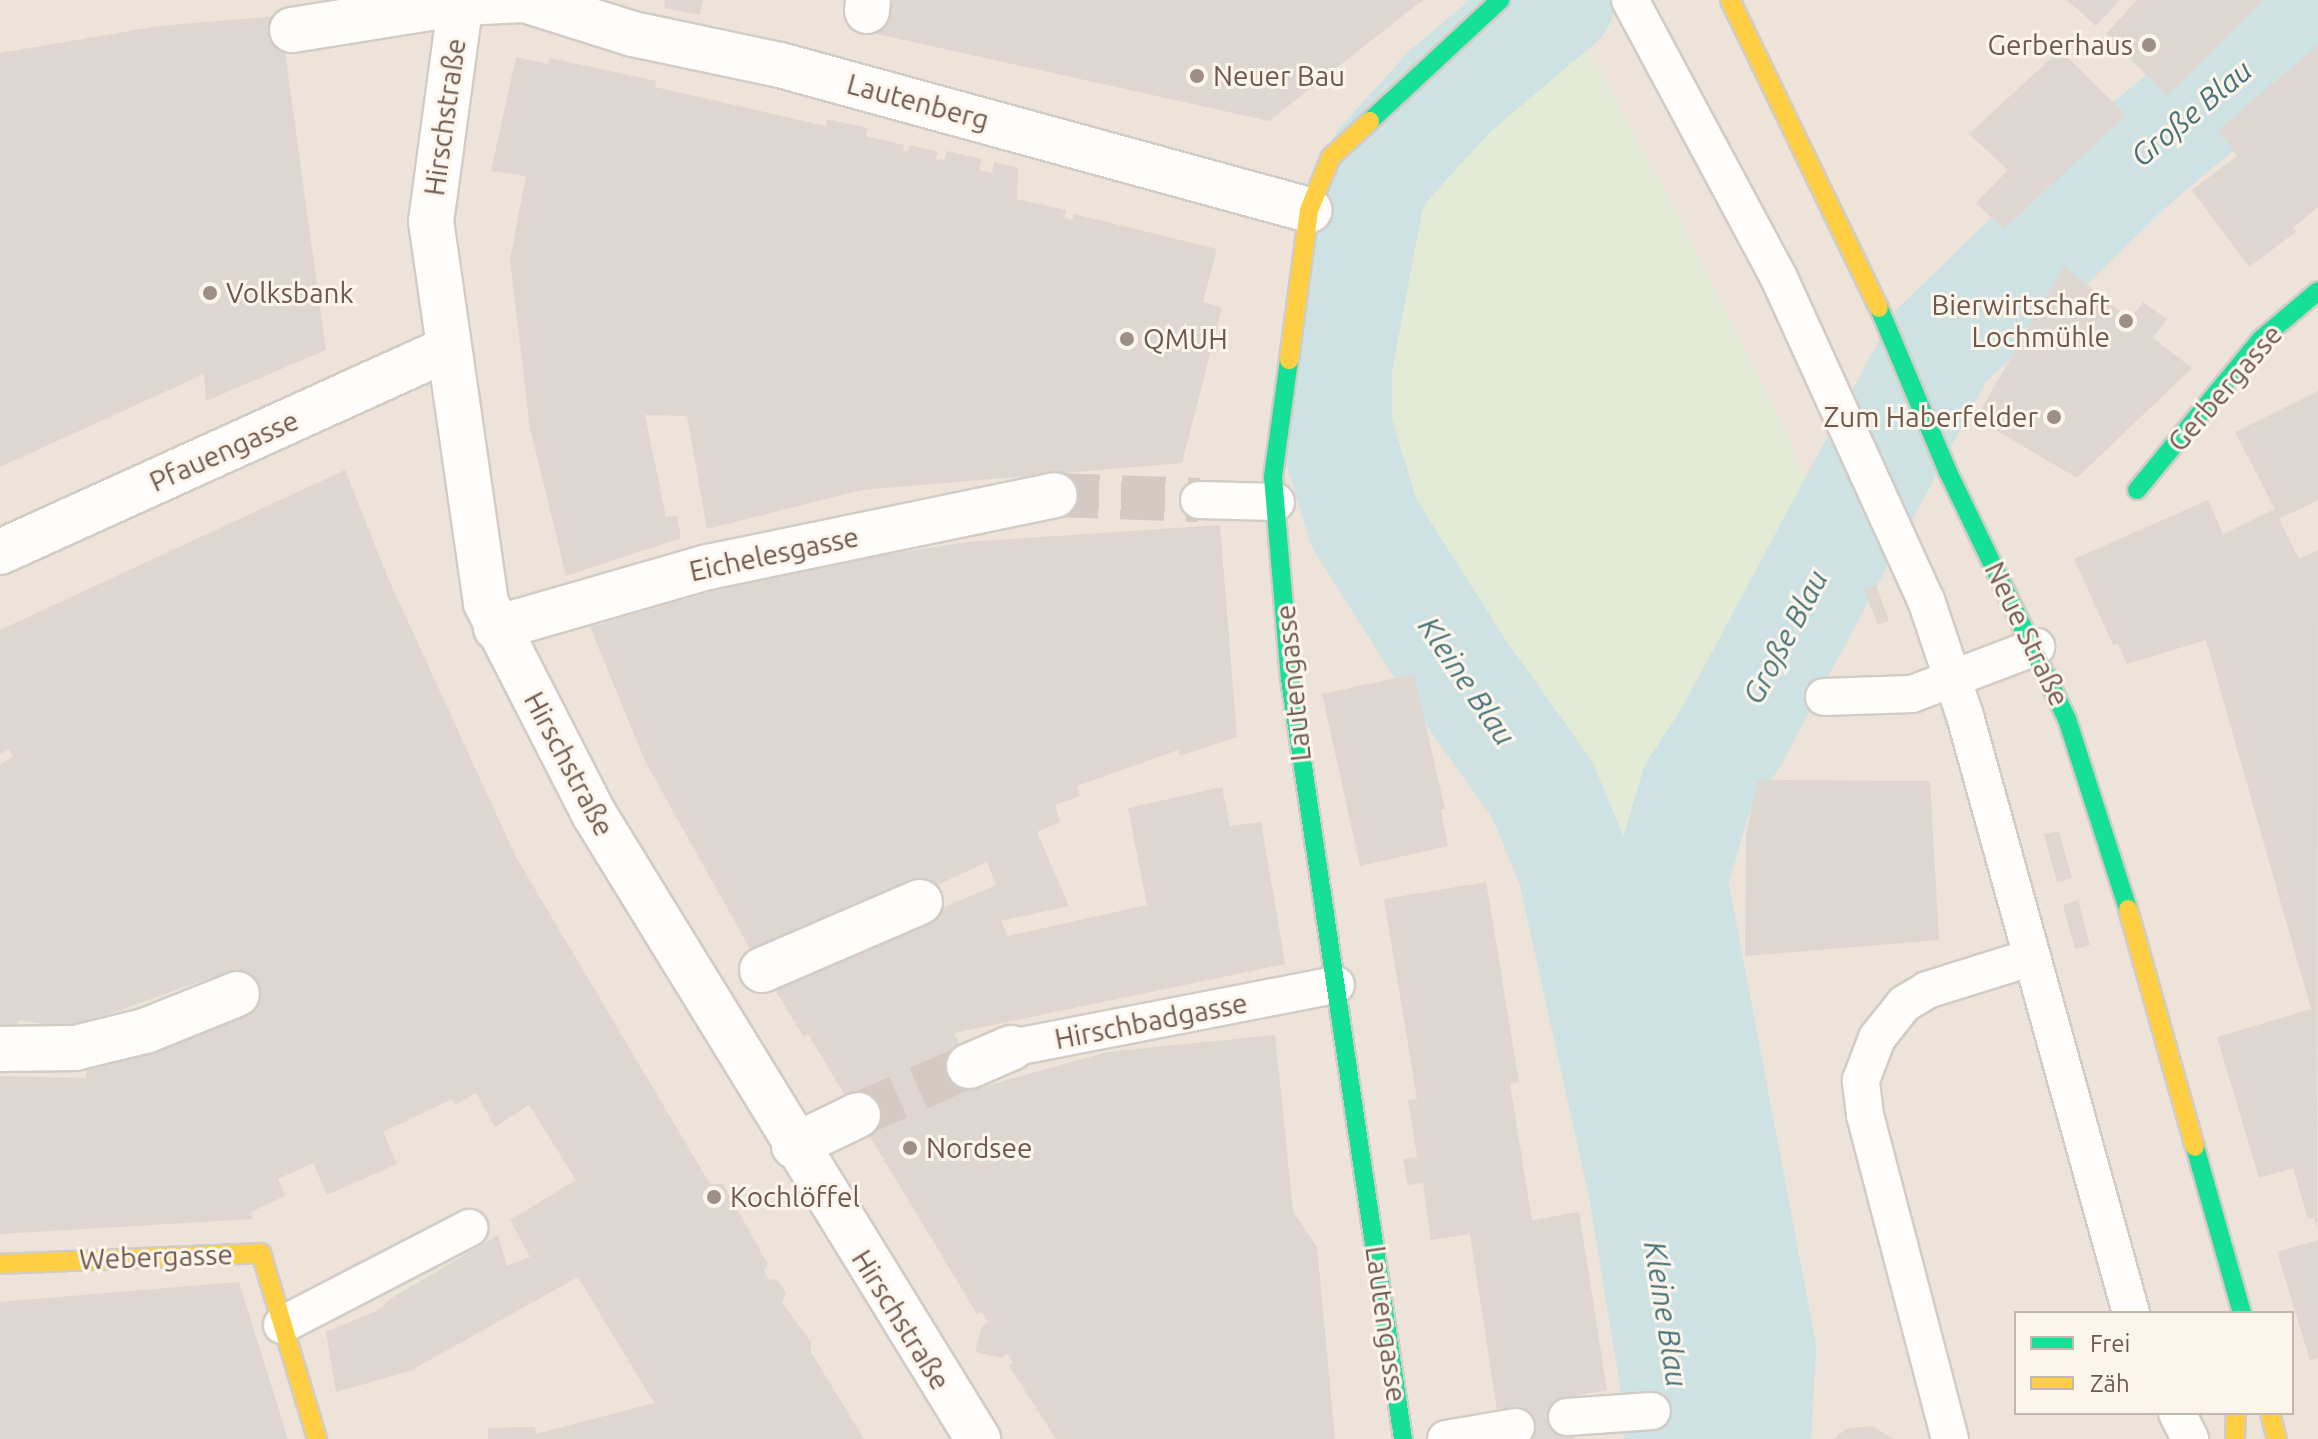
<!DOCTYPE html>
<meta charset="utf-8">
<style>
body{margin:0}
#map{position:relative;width:2318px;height:1439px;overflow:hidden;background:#f5f0ea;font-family:Ubuntu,sans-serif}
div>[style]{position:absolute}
.residential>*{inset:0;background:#ede3d8}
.green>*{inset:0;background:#e3ead6}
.river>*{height:114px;margin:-57px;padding:0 57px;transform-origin:57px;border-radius:57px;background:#cee2e3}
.building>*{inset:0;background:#ded6d0}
.street-tunnel>*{height:44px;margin-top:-22px;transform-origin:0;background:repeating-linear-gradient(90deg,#d4cac3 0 44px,transparent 0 66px)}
.roads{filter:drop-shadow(2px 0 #d2ccc6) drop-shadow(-2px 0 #d2ccc6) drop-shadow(0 2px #d2ccc6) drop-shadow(0 -2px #d2ccc6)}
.lane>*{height:36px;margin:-18px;padding:0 18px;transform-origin:18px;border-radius:18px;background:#fefdfc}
.street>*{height:44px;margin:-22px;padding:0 22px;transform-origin:22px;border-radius:22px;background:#fefdfc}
.fast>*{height:18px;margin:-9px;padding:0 9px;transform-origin:9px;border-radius:9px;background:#16e098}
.slow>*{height:18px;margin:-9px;padding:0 9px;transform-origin:9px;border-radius:9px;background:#ffcf43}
.dots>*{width:22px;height:22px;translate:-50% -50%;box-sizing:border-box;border:4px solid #fcf5ec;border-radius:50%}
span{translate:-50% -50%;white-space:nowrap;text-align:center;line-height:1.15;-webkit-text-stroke:6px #fcf5ec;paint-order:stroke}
.poi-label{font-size:28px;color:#6f594e}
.right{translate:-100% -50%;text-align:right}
.left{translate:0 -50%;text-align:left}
.street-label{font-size:28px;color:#6f594e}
.water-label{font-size:30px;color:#477379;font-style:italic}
.legend{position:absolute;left:2014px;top:1311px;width:280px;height:104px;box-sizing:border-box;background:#fcf5ec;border:2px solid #c4b7ad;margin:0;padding:10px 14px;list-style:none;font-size:24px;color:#6f594e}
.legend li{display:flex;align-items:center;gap:16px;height:40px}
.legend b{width:40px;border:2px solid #c4b7ad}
</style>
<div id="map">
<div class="residential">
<i style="clip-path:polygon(evenodd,0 0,2318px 0,2318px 1439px,0 1439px,0 0,2016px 1313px,2292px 1313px,2292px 1413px,2016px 1413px,2016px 1313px)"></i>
</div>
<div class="green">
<i style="clip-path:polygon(1569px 16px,1682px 221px,1780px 419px,1825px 522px,1695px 743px,1673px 799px,1645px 908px,1623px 914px,1554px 763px,1375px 511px,1349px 362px,1369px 257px,1398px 178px,1495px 78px)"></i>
</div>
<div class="river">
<i style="left:1558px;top:0;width:143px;rotate:139.8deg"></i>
<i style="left:1449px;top:92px;width:97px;rotate:132.1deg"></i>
<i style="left:1384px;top:164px;width:31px;rotate:121deg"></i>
<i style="left:1368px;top:191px;width:177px;rotate:100.7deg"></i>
<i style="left:1335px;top:365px;width:63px;rotate:90deg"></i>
<i style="left:1335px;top:428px;width:99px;rotate:73deg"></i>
<i style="left:1364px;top:523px;width:174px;rotate:57.7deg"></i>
<i style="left:1457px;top:670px;width:146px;rotate:54.5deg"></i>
<i style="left:1542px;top:789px;width:83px;rotate:67.4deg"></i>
<i style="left:1574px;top:866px;width:334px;rotate:77.5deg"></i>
<i style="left:1646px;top:1192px;width:216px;rotate:80.7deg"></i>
<i style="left:1681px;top:1405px;width:34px;rotate:90deg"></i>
<i style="left:1754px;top:1439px;width:89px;rotate:-86.8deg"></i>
<i style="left:1759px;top:1350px;width:478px;rotate:-100.7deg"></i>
<i style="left:1670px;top:880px;width:95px;rotate:-73.5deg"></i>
<i style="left:1697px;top:789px;width:60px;rotate:-56.6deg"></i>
<i style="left:1730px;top:739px;width:445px;rotate:-61.8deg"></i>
<i style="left:1940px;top:347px;width:269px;rotate:-44.1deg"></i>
<i style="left:2133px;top:160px;width:163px;rotate:-39.8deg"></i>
<i style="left:2258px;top:56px;width:78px;rotate:-45.5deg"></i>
</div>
<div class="building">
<i style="clip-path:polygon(665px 0,703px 0,700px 15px,664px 8px)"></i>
<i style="clip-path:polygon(875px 0,1423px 0,1269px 121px,868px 32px)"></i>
<i style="clip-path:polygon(2067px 0,2120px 0,2096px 26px)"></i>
<i style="clip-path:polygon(2137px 0,2264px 0,2167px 96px,2106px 34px)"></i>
<i style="clip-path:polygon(280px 16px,326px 350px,206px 401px,204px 374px,0 467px,0 53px,159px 26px)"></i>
<i style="clip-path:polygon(2318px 45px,2318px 207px,2293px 228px,2296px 232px,2249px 267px,2192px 190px,2237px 156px,2218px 130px)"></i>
<i style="clip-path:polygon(2060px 50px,2126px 115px,2004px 229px,1976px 203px,2008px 170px,1969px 134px)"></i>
<i style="clip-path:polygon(516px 57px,548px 64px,550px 58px,656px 81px,655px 87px,826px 126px,827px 119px,868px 128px,866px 136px,904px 145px,903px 151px,908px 152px,910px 145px,938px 152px,936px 159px,944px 160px,947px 151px,982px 159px,979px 170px,992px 173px,994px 162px,1018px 168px,1017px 199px,1066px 210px,1064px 218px,1072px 220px,1074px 214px,1217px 249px,1203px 302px,1222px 307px,1182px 463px,862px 490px,707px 529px,687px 416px,645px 415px,666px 517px,677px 516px,681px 538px,566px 576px,530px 428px,510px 260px,526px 176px,491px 171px)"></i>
<i style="clip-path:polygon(2064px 266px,2130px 319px,2143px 302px,2167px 319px,2153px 338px,2192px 368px,2077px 478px,1985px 424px,1979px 413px)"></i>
<i style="clip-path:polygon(2318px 391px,2318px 500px,2279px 519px,2299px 559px,2318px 550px,2317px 1228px,2314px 1218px,2308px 1219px,2293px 1168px,2259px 1178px,2217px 1037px,2311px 1009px,2206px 640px,2127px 664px,2118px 644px,2113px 645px,2074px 559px,2208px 500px,2223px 534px,2275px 509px,2235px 432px)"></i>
<i style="clip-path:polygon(345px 470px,388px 578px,516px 857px,710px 1184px,723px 1184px,768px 1264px,764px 1271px,769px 1280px,777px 1279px,786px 1293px,782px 1303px,811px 1342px,811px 1352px,864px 1439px,488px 1439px,488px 1428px,535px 1427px,536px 1434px,654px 1403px,578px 1277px,410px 1371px,336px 1392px,326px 1332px,379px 1310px,390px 1299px,498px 1235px,507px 1266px,530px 1257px,510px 1220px,576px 1180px,529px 1105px,495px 1127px,476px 1093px,455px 1105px,452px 1099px,383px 1132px,397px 1164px,327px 1195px,313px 1163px,278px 1179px,285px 1196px,251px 1212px,253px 1219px,0 1234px,0 1076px,86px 1078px,87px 1055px,237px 994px,227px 972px,70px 1028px,18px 1020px,17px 1027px,0 1029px,0 764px,13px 757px,9px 749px,0 754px,0 630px)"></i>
<i style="clip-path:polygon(1220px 525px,1237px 737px,1180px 756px,1178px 750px,1077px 786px,1080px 796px,1055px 805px,1060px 822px,1037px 832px,1069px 906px,1001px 921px,1008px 936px,1147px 905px,1128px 808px,1222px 787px,1230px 826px,1261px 822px,1285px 964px,954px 1033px,979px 1088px,1107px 1052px,1275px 1035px,1293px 1211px,1317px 1247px,1335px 1439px,1056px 1439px,1009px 1366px,1013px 1363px,1008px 1354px,1002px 1358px,975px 1352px,982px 1326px,988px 1322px,981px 1311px,977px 1314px,808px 1034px,804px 1037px,770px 982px,996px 885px,987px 862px,908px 899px,754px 956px,645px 761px,590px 627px,781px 571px,967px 542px)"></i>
<i style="clip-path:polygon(1876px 585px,1889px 621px,1878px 625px,1864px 589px)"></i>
<i style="clip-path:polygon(1414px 674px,1445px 809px,1441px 810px,1448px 846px,1360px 866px,1322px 694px)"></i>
<i style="clip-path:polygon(1758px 780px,1930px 781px,1939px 940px,1745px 956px,1746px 836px)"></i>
<i style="clip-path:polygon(2059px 831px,2072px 878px,2057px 882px,2044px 834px)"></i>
<i style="clip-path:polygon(1486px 882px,1519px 1082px,1510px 1084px,1532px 1220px,1579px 1212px,1607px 1390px,1564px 1398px,1569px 1435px,1576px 1439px,1517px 1439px,1514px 1408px,1497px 1410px,1470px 1234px,1431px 1240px,1423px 1183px,1408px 1185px,1403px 1159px,1417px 1157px,1408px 1100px,1417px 1099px,1384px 899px)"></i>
<i style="clip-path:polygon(2078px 900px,2090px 945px,2075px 949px,2063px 905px)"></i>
<i style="clip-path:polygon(2318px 1240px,2318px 1358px,2310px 1360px,2277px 1252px)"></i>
<i style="clip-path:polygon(239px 1282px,288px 1439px,0 1439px,0 1302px)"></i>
<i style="clip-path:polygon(1872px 1426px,1893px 1439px,1834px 1439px,1846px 1429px)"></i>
</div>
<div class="street-tunnel">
<i style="left:1055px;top:495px;width:144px;rotate:2deg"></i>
<i style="left:858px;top:1115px;width:121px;rotate:-23.8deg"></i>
</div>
<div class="roads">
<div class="lane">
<i style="left:1630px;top:0;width:315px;rotate:61.8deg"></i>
<i style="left:1779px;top:278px;width:354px;rotate:65.5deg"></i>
<i style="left:1926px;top:600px;width:122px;rotate:71.4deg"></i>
<i style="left:1965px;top:716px;width:620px;rotate:74.46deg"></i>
<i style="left:1199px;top:500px;width:77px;rotate:1.5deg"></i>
<i style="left:1824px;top:697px;width:88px;rotate:-2deg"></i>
<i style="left:1912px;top:694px;width:133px;rotate:-20.8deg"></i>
<i style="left:1011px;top:1048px;width:331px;rotate:-11deg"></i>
<i style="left:282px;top:1325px;width:211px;rotate:-27.4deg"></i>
<i style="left:2177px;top:1413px;width:29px;rotate:63deg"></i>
<i style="left:1567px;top:1417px;width:85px;rotate:-4deg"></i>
<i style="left:1446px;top:1439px;width:71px;rotate:-9.7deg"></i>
<i style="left:1950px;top:1439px;width:335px;rotate:-104.7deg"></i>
<i style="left:1865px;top:1115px;width:35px;rotate:-97deg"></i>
<i style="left:1861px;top:1080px;width:45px;rotate:-69.1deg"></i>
<i style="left:1877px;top:1038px;width:43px;rotate:-51.5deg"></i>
<i style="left:1904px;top:1004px;width:27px;rotate:-31deg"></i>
<i style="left:1927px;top:990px;width:110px;rotate:-17.4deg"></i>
</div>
<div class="street">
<i style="left:461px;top:0;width:223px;rotate:97.7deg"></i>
<i style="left:431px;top:221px;width:386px;rotate:81.8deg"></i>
<i style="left:486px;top:603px;width:237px;rotate:62.9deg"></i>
<i style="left:594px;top:814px;width:734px;rotate:58.43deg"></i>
<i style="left:525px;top:0;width:113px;rotate:17.5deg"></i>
<i style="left:633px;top:34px;width:150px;rotate:11.9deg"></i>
<i style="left:780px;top:65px;width:549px;rotate:15.33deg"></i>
<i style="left:867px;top:11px;width:11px;rotate:-85deg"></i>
<i style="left:292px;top:30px;width:171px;rotate:-9.1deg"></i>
<i style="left:461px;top:3px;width:62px;rotate:-2.8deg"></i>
<i style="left:0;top:552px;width:491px;rotate:-24.4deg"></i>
<i style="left:496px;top:628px;width:221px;rotate:-16.1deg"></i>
<i style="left:708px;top:567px;width:354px;rotate:-11.7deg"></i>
<i style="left:762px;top:970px;width:172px;rotate:-23.3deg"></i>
<i style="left:0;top:1049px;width:75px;rotate:-0.8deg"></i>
<i style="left:75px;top:1048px;width:72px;rotate:-13.7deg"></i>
<i style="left:145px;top:1031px;width:99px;rotate:-21.9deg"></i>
<i style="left:969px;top:1066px;width:46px;rotate:-23.2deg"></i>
<i style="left:794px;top:1146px;width:71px;rotate:-25.8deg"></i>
</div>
<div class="fast">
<i style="left:1370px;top:121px;width:178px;rotate:-42.9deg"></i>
<i style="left:1879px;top:308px;width:178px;rotate:67.2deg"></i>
<i style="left:1948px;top:472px;width:274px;rotate:64.3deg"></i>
<i style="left:2067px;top:719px;width:200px;rotate:72.2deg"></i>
<i style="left:1289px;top:360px;width:118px;rotate:97.8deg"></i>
<i style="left:1273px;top:477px;width:203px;rotate:85.2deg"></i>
<i style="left:1290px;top:679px;width:768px;rotate:81.54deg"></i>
<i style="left:2137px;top:490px;width:194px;rotate:-50.6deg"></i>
<i style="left:2260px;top:340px;width:76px;rotate:-40.2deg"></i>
<i style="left:2195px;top:1147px;width:173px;rotate:74.2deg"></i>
</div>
<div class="slow">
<i style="left:1730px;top:0;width:342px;rotate:64.2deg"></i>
<i style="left:1289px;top:360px;width:151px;rotate:-82.4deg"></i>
<i style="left:1309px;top:210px;width:57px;rotate:-67.5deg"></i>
<i style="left:1331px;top:157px;width:53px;rotate:-42.7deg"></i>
<i style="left:2128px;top:909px;width:247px;rotate:74.3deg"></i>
<i style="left:0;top:1264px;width:261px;rotate:-2.4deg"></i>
<i style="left:261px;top:1253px;width:194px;rotate:73.2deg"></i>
<i style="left:2270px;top:1413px;width:27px;rotate:75deg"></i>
<i style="left:2235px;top:1439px;width:26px;rotate:-88deg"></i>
</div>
</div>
<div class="dots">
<i style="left:2149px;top:45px;background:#9e8e85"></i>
<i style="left:1197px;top:76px;background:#9e8e85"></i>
<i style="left:210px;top:293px;background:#9e8e85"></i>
<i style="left:2126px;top:321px;background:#9e8e85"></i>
<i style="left:1127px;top:339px;background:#9e8e85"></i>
<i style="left:2054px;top:417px;background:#9e8e85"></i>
<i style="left:910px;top:1148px;background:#9e8e85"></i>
<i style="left:714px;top:1197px;background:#9e8e85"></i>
</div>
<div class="poi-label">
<span class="right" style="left:2133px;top:45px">Gerberhaus</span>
<span class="left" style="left:1213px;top:76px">Neuer Bau</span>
<span class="left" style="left:226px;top:293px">Volksbank</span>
<span class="right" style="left:2110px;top:321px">Bierwirtschaft<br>Lochmühle</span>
<span class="left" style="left:1143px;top:339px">QMUH</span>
<span class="right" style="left:2038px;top:417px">Zum Haberfelder</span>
<span class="left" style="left:926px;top:1148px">Nordsee</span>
<span class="left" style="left:730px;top:1197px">Kochlöffel</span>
</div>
<div class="street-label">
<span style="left:918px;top:102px;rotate:15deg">Lautenberg</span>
<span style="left:445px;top:117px;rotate:-82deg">Hirschstraße</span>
<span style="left:2225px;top:388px;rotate:-49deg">Gerbergasse</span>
<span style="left:224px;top:451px;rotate:-24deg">Pfauengasse</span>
<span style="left:774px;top:554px;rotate:-12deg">Eichelesgasse</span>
<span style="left:2027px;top:634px;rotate:64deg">Neue Straße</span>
<span style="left:1293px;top:683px;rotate:-96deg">Lautengasse</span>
<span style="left:569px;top:764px;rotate:62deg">Hirschstraße</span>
<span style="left:1151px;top:1021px;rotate:-11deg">Hirschbadgasse</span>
<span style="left:156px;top:1257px;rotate:-2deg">Webergasse</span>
<span style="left:901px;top:1320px;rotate:58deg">Hirschstraße</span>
<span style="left:1386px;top:1324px;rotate:82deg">Lautengasse</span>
</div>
<div class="water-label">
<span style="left:2191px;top:113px;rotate:-40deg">Große Blau</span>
<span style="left:1785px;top:637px;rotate:-62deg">Große Blau</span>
<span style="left:1467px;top:681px;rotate:56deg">Kleine Blau</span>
<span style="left:1666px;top:1314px;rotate:81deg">Kleine Blau</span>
</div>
<ul class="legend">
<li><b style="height:10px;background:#16e098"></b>Frei</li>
<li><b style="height:10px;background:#ffcf43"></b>Zäh</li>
</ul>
</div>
